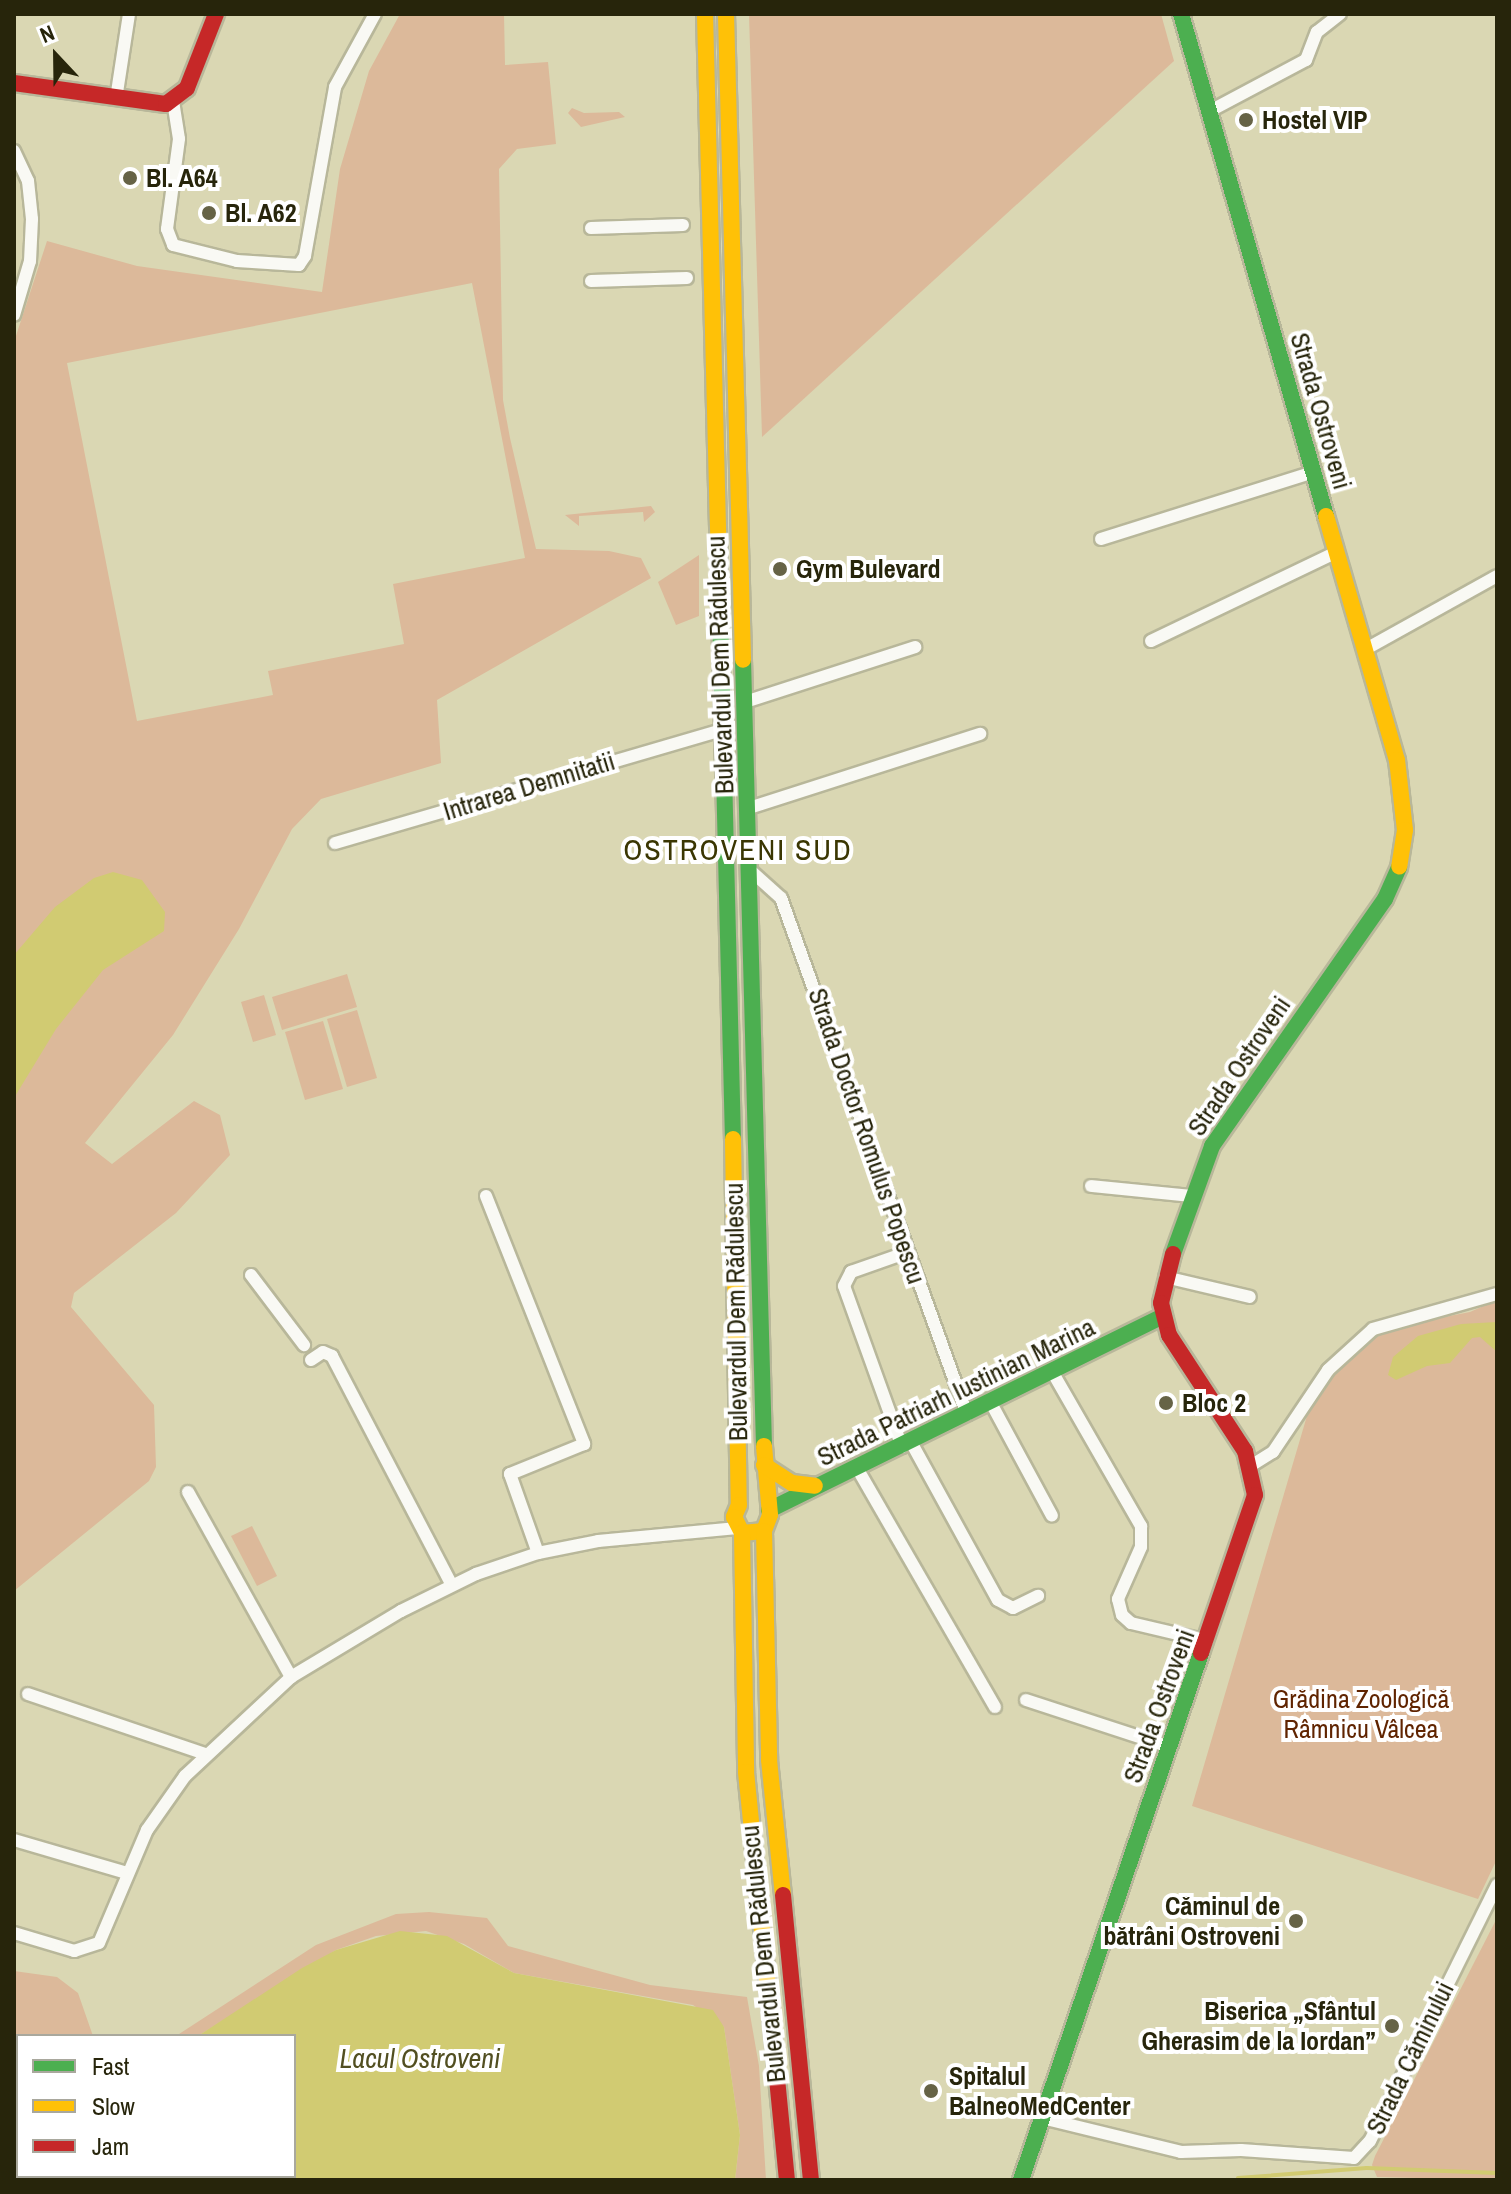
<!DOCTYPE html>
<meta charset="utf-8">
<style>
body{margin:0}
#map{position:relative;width:1511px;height:2194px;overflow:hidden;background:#dad7b3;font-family:"Archivo Narrow",sans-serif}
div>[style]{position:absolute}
.green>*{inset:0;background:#dcb99a}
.water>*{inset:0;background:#d1cb72}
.stream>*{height:4px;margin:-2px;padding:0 2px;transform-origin:2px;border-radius:2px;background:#d1cb72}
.roads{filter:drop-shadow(2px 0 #b8b79a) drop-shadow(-2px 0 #b8b79a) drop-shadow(0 2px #b8b79a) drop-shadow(0 -2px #b8b79a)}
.street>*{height:12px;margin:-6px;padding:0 6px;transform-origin:6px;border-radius:6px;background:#f9f9f4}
.fast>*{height:16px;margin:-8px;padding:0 8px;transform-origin:8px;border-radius:8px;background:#4caf50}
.slow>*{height:16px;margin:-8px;padding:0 8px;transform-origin:8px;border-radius:8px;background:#ffc107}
.jam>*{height:16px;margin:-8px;padding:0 8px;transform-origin:8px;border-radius:8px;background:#c62828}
.dots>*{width:22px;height:22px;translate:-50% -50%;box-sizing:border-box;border:4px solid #fff;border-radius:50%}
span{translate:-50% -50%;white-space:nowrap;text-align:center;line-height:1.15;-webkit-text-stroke:8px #fff;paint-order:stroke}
.poi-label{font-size:26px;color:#27250b;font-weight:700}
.left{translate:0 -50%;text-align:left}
.right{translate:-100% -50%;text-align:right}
.street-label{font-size:26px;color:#27250b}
.park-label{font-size:26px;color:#602400}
.water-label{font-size:28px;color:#524f21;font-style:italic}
.quarter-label{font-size:30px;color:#3a3602;letter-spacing:2px}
.frame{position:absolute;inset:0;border:16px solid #27250b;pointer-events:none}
.legend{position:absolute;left:16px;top:2034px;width:280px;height:144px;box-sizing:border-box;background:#fff;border:2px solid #a9a89d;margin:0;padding:10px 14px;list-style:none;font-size:24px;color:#27250b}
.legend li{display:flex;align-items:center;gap:16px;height:40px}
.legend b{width:40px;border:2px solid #a9a89d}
.north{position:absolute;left:16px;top:16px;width:80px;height:80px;-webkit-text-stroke:6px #fff;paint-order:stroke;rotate:338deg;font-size:22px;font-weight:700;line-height:32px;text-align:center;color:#27250b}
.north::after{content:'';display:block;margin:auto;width:28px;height:36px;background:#27250b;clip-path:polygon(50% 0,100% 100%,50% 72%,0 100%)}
</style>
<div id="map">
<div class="green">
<i style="clip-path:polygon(evenodd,400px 14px,504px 14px,505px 65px,548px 62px,556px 144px,517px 149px,499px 169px,503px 400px,510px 438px,536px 549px,609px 551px,641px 558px,651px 578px,437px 700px,441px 763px,321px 799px,292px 829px,239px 929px,173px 1035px,85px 1143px,112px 1164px,194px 1101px,220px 1115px,230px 1155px,176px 1213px,74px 1293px,71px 1307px,154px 1405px,156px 1467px,149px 1481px,14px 1591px,14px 342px,47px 241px,137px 266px,322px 292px,340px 169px,369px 71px,400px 14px,472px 283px,525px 558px,393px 584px,404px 644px,268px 671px,273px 695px,137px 721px,67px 363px,472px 283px)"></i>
<i style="clip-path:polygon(749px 14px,1161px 14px,1174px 61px,762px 437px)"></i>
<i style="clip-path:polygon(572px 108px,584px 113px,619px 112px,625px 117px,581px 127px,568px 113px)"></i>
<i style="clip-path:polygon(651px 506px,655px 512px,644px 522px,643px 512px,579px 516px,579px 526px,565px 515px)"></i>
<i style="clip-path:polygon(699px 555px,699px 616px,676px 625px,658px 582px)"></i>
<i style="clip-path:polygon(347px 974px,357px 1007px,282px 1030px,272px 997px)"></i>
<i style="clip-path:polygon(264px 995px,276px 1035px,253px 1042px,241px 1002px)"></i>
<i style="clip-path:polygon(357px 1010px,377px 1078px,347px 1087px,327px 1019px)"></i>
<i style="clip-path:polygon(323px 1021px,343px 1089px,305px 1100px,285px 1032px)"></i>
<i style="clip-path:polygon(1497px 1300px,1497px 1859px,1478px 1899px,1192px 1806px,1309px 1409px,1337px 1368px,1383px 1329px,1470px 1312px)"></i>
<i style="clip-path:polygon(252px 1526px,277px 1576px,257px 1586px,231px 1536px)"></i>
<i style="clip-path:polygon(429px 1912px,487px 1918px,508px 1946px,650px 1985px,747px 1997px,759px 2066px,766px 2180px,735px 2180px,740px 2135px,724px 2027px,693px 2005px,514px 1973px,464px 1944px,426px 1931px,376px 1936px,336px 1950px,198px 2036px,176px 2036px,316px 1945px,396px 1914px)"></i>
<i style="clip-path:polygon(1497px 1918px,1497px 2180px,1377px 2177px,1372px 2165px,1375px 2156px)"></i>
<i style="clip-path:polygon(14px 1971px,57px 1977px,78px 1993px,93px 2036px,18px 2036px,14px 2128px)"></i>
</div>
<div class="water">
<i style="clip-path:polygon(113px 872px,142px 880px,165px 912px,164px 931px,103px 970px,56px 1029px,14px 1098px,14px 955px,55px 907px,94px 878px)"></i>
<i style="clip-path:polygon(1497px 1322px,1497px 1352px,1480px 1337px,1472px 1338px,1450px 1363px,1427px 1366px,1396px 1380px,1388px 1375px,1393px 1357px,1418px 1336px,1461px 1324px)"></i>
<i style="clip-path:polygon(400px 1931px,447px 1936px,514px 1973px,713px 2010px,724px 2027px,740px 2135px,735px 2180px,14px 2180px,18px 2125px,18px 2176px,294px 2176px,294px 2036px,198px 2036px,302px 1968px,336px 1950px)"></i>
</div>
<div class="stream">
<i style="left:1238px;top:2178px;width:129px;rotate:-4.4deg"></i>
<i style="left:1367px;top:2168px;width:130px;rotate:2.2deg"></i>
</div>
<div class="roads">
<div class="street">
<i style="left:116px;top:99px;width:86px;rotate:-81.3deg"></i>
<i style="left:173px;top:101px;width:38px;rotate:81deg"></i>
<i style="left:179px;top:139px;width:91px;rotate:97.6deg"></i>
<i style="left:167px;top:229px;width:17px;rotate:69deg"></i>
<i style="left:173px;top:245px;width:66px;rotate:14deg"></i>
<i style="left:237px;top:261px;width:62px;rotate:3.7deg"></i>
<i style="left:299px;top:265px;width:11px;rotate:-56deg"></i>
<i style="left:305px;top:256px;width:172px;rotate:-79.9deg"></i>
<i style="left:335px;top:87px;width:83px;rotate:-61.3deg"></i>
<i style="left:1208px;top:112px;width:111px;rotate:-28deg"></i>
<i style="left:1306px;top:60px;width:30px;rotate:-69deg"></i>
<i style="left:1317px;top:32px;width:29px;rotate:-38deg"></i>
<i style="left:14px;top:151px;width:33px;rotate:65deg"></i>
<i style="left:28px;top:181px;width:38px;rotate:84deg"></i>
<i style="left:32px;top:219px;width:42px;rotate:92.7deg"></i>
<i style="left:30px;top:261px;width:56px;rotate:106.5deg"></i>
<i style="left:591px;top:228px;width:92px;rotate:-1.9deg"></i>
<i style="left:591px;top:281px;width:96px;rotate:-1.8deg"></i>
<i style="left:1101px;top:539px;width:223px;rotate:-17.5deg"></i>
<i style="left:1151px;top:641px;width:206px;rotate:-25.6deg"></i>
<i style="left:1364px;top:650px;width:152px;rotate:-29.1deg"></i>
<i style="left:745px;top:702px;width:179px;rotate:-17.9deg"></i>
<i style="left:749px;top:808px;width:243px;rotate:-17.8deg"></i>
<i style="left:335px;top:843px;width:405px;rotate:-16.3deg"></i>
<i style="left:751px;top:871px;width:40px;rotate:42deg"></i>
<i style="left:781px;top:898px;width:549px;rotate:70.21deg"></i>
<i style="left:1091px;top:1186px;width:100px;rotate:5.7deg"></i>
<i style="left:486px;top:1196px;width:267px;rotate:68.4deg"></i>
<i style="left:584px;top:1444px;width:80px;rotate:157.9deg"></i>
<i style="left:510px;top:1474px;width:84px;rotate:70.5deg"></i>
<i style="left:251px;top:1275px;width:88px;rotate:52.9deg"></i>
<i style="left:1165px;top:1277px;width:87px;rotate:13.2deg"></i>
<i style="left:311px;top:1360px;width:14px;rotate:-34deg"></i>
<i style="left:323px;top:1352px;width:10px;rotate:24deg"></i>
<i style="left:332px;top:1356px;width:257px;rotate:62.4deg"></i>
<i style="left:1053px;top:1373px;width:177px;rotate:60.1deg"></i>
<i style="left:1141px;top:1526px;width:21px;rotate:90deg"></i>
<i style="left:1141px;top:1547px;width:57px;rotate:113.9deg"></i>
<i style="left:1118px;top:1599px;width:16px;rotate:76deg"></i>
<i style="left:1122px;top:1615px;width:12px;rotate:42deg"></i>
<i style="left:1131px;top:1623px;width:78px;rotate:13.3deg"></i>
<i style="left:991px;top:1403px;width:128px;rotate:61.6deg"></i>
<i style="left:911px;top:1442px;width:180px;rotate:61.2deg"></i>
<i style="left:998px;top:1600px;width:17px;rotate:28deg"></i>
<i style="left:1013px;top:1608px;width:28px;rotate:-26deg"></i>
<i style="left:902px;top:1447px;width:171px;rotate:-109.8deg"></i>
<i style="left:844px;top:1286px;width:16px;rotate:-63deg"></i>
<i style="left:851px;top:1272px;width:60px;rotate:-19.3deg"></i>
<i style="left:1252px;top:1465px;width:25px;rotate:-32deg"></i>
<i style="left:1273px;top:1452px;width:99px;rotate:-56.1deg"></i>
<i style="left:1328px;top:1370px;width:61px;rotate:-42.3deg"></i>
<i style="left:1373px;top:1329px;width:129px;rotate:-15.8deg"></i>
<i style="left:857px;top:1468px;width:276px;rotate:60deg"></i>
<i style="left:188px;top:1492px;width:212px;rotate:60.9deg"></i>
<i style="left:28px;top:1694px;width:187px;rotate:18.7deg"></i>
<i style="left:1026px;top:1700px;width:151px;rotate:18.1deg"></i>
<i style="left:14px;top:1840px;width:118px;rotate:16.3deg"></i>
<i style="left:14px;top:1933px;width:63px;rotate:16.7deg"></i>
<i style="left:74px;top:1951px;width:26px;rotate:-18deg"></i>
<i style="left:99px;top:1943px;width:123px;rotate:-67deg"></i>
<i style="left:147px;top:1830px;width:66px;rotate:-54.9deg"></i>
<i style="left:185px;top:1776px;width:145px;rotate:-43deg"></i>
<i style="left:291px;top:1677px;width:128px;rotate:-31deg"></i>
<i style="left:401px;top:1611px;width:84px;rotate:-26.3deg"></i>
<i style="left:476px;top:1574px;width:65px;rotate:-18.7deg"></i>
<i style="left:538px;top:1553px;width:61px;rotate:-11.3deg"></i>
<i style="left:598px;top:1541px;width:140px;rotate:-5.3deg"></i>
<i style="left:1042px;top:2118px;width:143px;rotate:13.7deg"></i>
<i style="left:1181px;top:2152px;width:60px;rotate:-1.9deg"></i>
<i style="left:1241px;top:2150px;width:113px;rotate:4deg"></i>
<i style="left:1354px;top:2158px;width:23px;rotate:-47deg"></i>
<i style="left:1370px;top:2141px;width:286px;rotate:-63.6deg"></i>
</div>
<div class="fast">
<i style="left:1181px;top:14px;width:523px;rotate:73.89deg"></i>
<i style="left:719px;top:568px;width:571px;rotate:88.6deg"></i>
<i style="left:743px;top:660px;width:786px;rotate:88.47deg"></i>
<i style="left:1173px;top:1254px;width:115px;rotate:-70.1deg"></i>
<i style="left:1212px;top:1146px;width:302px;rotate:-55deg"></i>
<i style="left:1385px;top:899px;width:35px;rotate:-66deg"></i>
<i style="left:769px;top:1510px;width:439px;rotate:-26.2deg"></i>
<i style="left:1021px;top:2180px;width:557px;rotate:-71.14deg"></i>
</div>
<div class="slow">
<i style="left:705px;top:14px;width:554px;rotate:88.55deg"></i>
<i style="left:726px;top:14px;width:646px;rotate:88.49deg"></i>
<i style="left:1326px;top:516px;width:254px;rotate:73.8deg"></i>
<i style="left:1397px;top:760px;width:70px;rotate:83.5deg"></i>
<i style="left:1405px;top:830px;width:37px;rotate:99deg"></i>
<i style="left:733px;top:1139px;width:366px;rotate:89.1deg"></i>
<i style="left:739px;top:1505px;width:13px;rotate:113deg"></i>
<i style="left:734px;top:1517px;width:18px;rotate:63deg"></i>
<i style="left:742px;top:1533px;width:22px;rotate:-5deg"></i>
<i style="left:764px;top:1446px;width:69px;rotate:85deg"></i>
<i style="left:770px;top:1515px;width:17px;rotate:111deg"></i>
<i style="left:764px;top:1531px;width:229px;rotate:88.7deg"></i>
<i style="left:769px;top:1760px;width:136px;rotate:84.1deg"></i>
<i style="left:764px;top:1465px;width:33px;rotate:33deg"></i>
<i style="left:792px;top:1483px;width:23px;rotate:7deg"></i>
<i style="left:742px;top:1533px;width:239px;rotate:89deg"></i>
<i style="left:746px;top:1772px;width:236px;rotate:84.2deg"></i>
</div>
<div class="jam">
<i style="left:14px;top:83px;width:153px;rotate:7.9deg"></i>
<i style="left:166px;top:104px;width:26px;rotate:-37deg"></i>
<i style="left:187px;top:88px;width:79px;rotate:-68.6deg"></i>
<i style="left:1173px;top:1254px;width:50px;rotate:103.8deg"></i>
<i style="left:1161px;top:1303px;width:33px;rotate:76deg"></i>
<i style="left:1169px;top:1335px;width:139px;rotate:56.8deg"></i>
<i style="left:1245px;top:1451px;width:45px;rotate:77.2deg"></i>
<i style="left:1255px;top:1495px;width:167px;rotate:108.9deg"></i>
<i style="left:783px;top:1895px;width:286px;rotate:84.4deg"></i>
<i style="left:770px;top:2007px;width:174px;rotate:84.4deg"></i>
</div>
</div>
<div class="dots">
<i style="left:1246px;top:120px;background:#666346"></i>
<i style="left:130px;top:178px;background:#666346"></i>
<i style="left:209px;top:213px;background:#666346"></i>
<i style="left:780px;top:569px;background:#666346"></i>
<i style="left:1166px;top:1403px;background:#666346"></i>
<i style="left:1296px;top:1921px;background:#666346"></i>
<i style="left:1392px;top:2026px;background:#666346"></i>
<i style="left:931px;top:2091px;background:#666346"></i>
</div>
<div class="poi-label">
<span class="left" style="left:1262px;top:120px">Hostel VIP</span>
<span class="left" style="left:146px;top:178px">Bl. A64</span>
<span class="left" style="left:225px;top:213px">Bl. A62</span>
<span class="left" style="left:796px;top:569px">Gym Bulevard</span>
<span class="left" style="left:1182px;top:1403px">Bloc 2</span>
<span class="right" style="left:1280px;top:1921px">Căminul de<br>bătrâni Ostroveni</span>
<span class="right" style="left:1376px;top:2026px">Biserica „Sfântul<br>Gherasim de la Iordan”</span>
<span class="left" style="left:949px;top:2091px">Spitalul<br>BalneoMedCenter</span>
</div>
<div class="street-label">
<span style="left:1321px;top:411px;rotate:74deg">Strada Ostroveni</span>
<span style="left:720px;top:665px;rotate:-92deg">Bulevardul Dem Rădulescu</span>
<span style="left:529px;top:786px;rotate:-17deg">Intrarea Demnitatii</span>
<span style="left:1239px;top:1066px;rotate:-56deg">Strada Ostroveni</span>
<span style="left:867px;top:1136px;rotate:71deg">Strada Doctor Romulus Popescu</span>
<span style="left:736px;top:1312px;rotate:-91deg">Bulevardul Dem Rădulescu</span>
<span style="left:956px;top:1392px;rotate:-26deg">Strada Patriarh Iustinian Marina</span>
<span style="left:1159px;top:1706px;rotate:-70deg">Strada Ostroveni</span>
<span style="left:763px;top:1954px;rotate:-96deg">Bulevardul Dem Rădulescu</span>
<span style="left:1410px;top:2058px;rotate:-64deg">Strada Căminului</span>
</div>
<div class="park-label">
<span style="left:1361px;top:1714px">Grădina Zoologică<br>Râmnicu Vâlcea</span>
</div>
<div class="water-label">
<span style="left:420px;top:2058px">Lacul Ostroveni</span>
</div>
<div class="quarter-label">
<span style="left:738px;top:849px">OSTROVENI SUD</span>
</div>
<div class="frame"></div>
<ul class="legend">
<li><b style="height:10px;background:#4caf50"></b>Fast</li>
<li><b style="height:10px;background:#ffc107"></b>Slow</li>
<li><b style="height:10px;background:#c62828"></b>Jam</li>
</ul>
<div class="north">N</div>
</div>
